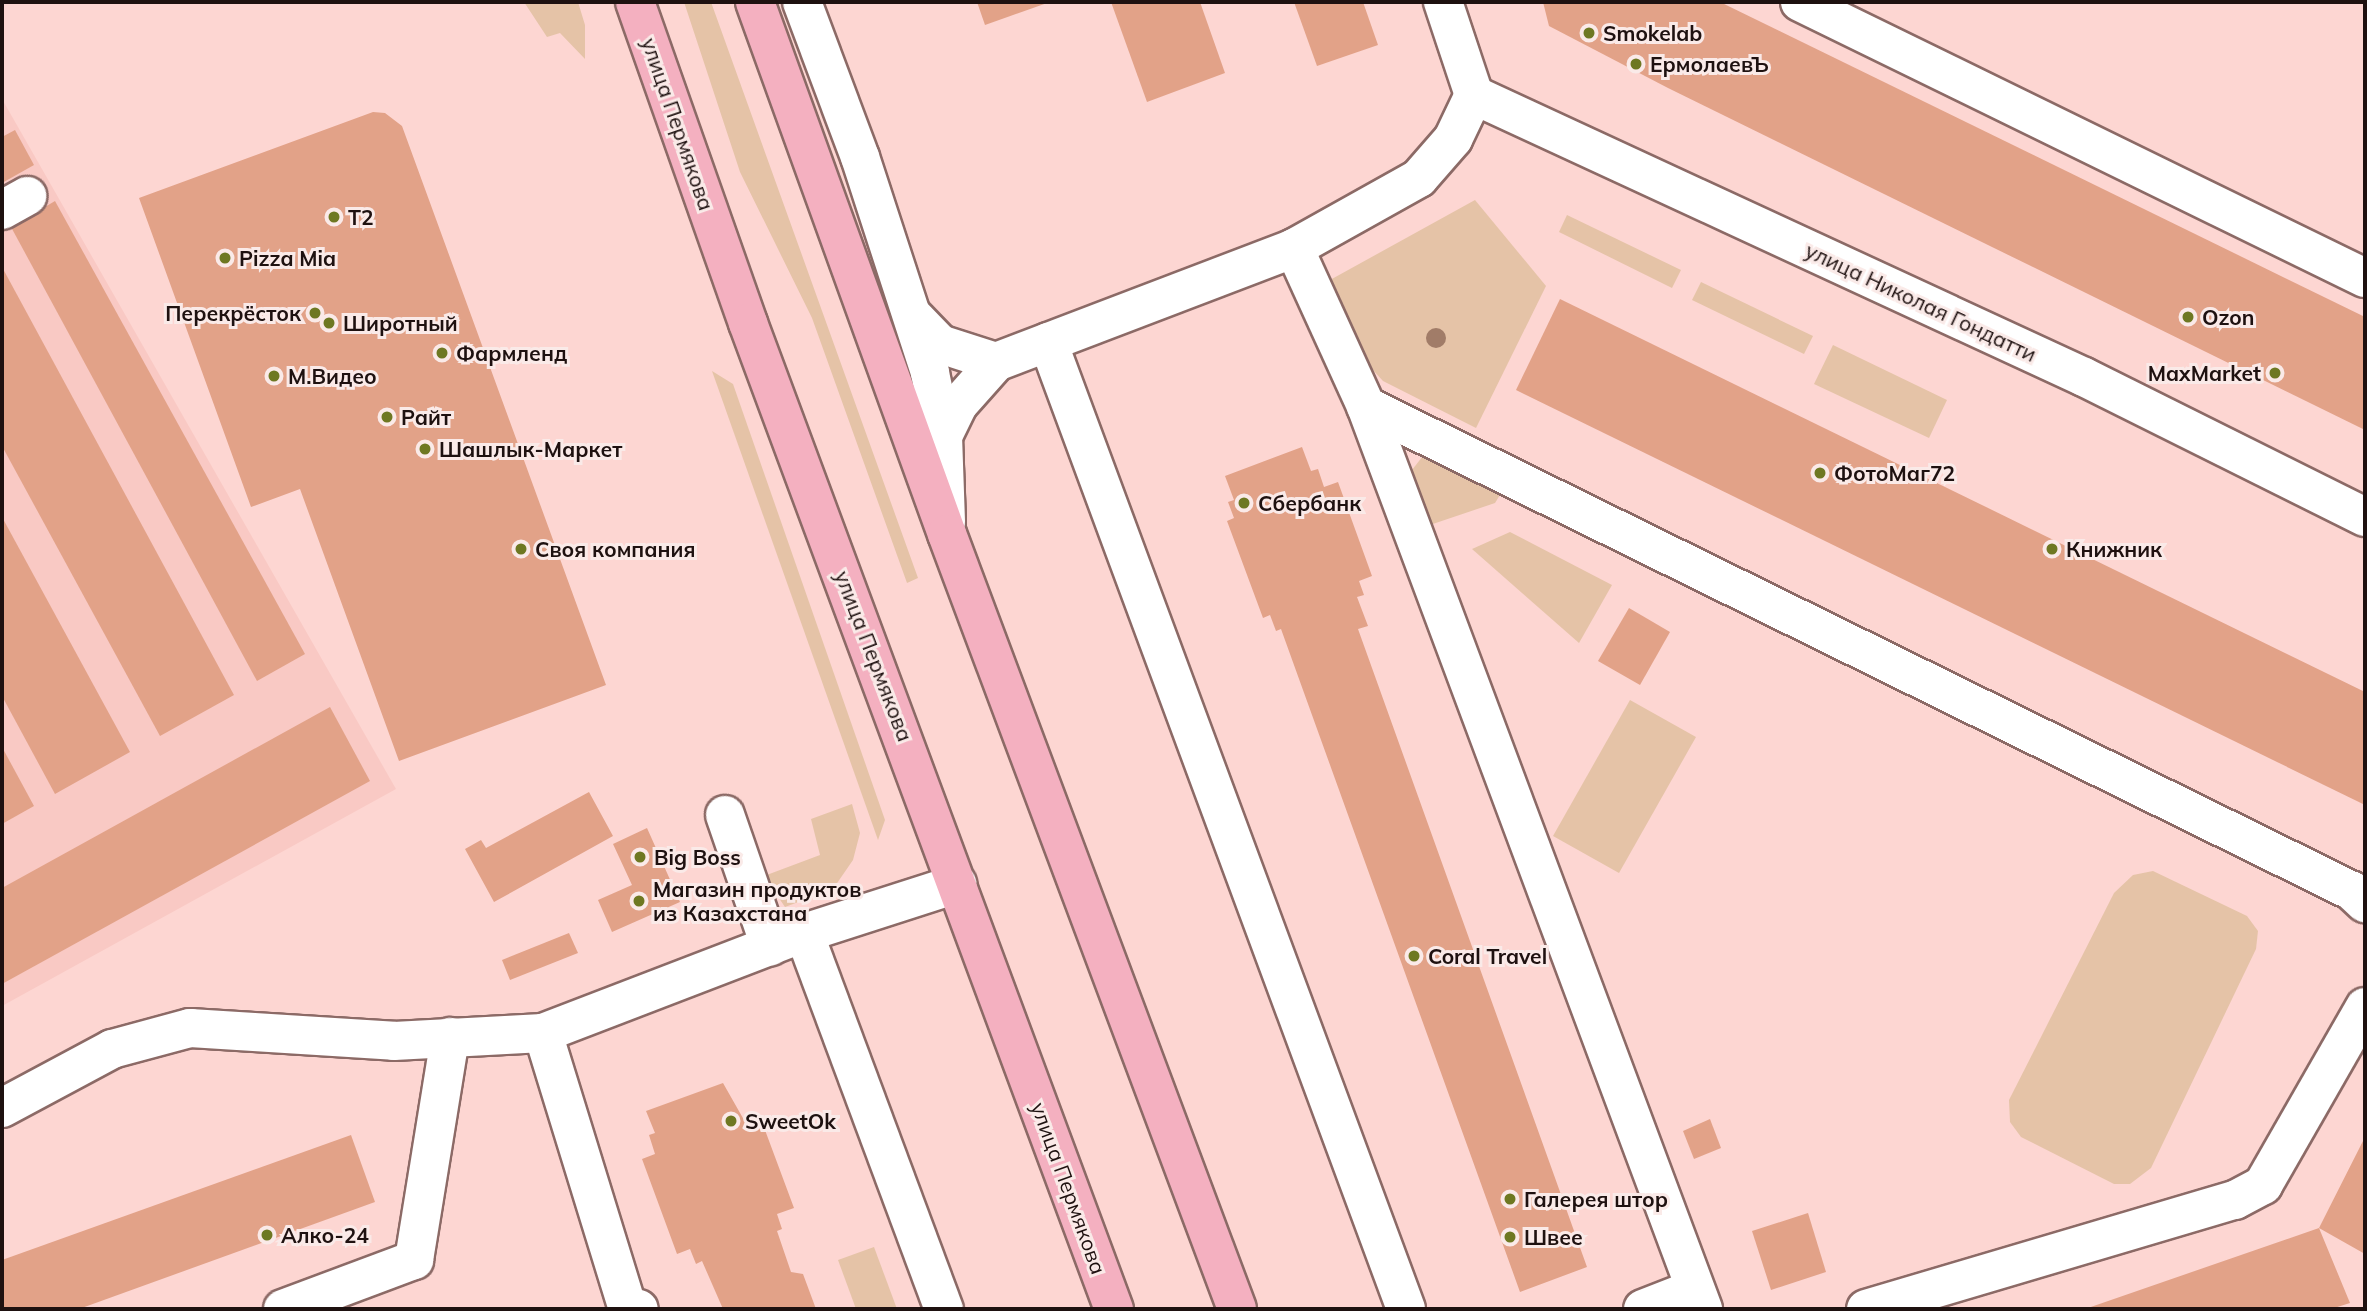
<!DOCTYPE html>
<meta charset="utf-8">
<style>
body{margin:0}
#map{position:relative;width:2367px;height:1311px;overflow:hidden;background:#fdd6d2;font-family:Mulish,sans-serif}
div>[style]{position:absolute}
.built>*{inset:0;background:#f9c9c4}
.green>*{inset:0;background:#e5c3a7}
.building>*{inset:0;background:#e2a288}
.roads{filter:drop-shadow(2px 0 #8c6a66) drop-shadow(-2px 0 #8c6a66) drop-shadow(0 2px #8c6a66) drop-shadow(0 -2px #8c6a66)}
.minor>*{height:38px;margin:-19px;padding:0 19px;transform-origin:19px;border-radius:19px;background:#fff}
.major>*{height:38px;margin:-19px;padding:0 19px;transform-origin:19px;border-radius:19px;background:#f4b0c0}
.trees>*{width:20px;height:20px;margin:-10px;border-radius:50%;background:#a17c68}
.dots>*{width:19px;height:19px;translate:-50% -50%;box-sizing:border-box;border:4px solid #faeae8;border-radius:50%}
span{translate:-50% -50%;white-space:nowrap;text-align:center;line-height:1.15;-webkit-text-stroke:6px #faeae8;paint-order:stroke}
.poi-label{font-size:21px;color:#1e1110;font-weight:700}
.left{translate:0 -50%;text-align:left}
.right{translate:-100% -50%;text-align:right}
.street-label{font-size:21px;color:#1e1110}
.frame{position:absolute;inset:0;border:4px solid #1e1110;pointer-events:none}
</style>
<div id="map">
<div class="built">
<i style="clip-path:polygon(2px 99px,396px 789px,2px 1006px)"></i>
</div>
<div class="green">
<i style="clip-path:polygon(524px 2px,578px 2px,585px 25px,585px 59px,560px 33px,547px 37px)"></i>
<i style="clip-path:polygon(684px 2px,711px 2px,918px 578px,907px 583px,812px 318px,740px 172px)"></i>
<i style="clip-path:polygon(1475px 200px,1546px 286px,1476px 428px,1383px 381px,1361px 357px,1330px 280px)"></i>
<i style="clip-path:polygon(1567px 215px,1681px 270px,1672px 288px,1559px 232px)"></i>
<i style="clip-path:polygon(1701px 282px,1813px 336px,1804px 354px,1692px 300px)"></i>
<i style="clip-path:polygon(1833px 345px,1947px 400px,1929px 438px,1814px 384px)"></i>
<i style="clip-path:polygon(712px 371px,733px 384px,885px 820px,878px 840px)"></i>
<i style="clip-path:polygon(1426px 452px,1503px 490px,1495px 503px,1421px 528px,1407px 492px,1412px 470px)"></i>
<i style="clip-path:polygon(1510px 532px,1612px 585px,1579px 643px,1472px 549px)"></i>
<i style="clip-path:polygon(1630px 700px,1696px 737px,1619px 873px,1553px 836px)"></i>
<i style="clip-path:polygon(852px 804px,860px 833px,853px 860px,833px 889px,785px 907px,764px 876px,820px 855px,811px 819px)"></i>
<i style="clip-path:polygon(2153px 871px,2247px 916px,2258px 931px,2256px 949px,2151px 1168px,2130px 1184px,2114px 1184px,2021px 1137px,2010px 1122px,2009px 1100px,2114px 893px,2133px 875px)"></i>
<i style="clip-path:polygon(874px 1247px,897px 1309px,856px 1309px,838px 1260px)"></i>
</div>
<div class="building">
<i style="clip-path:polygon(977px 2px,1050px 2px,985px 25px)"></i>
<i style="clip-path:polygon(1111px 2px,1200px 2px,1225px 73px,1147px 102px)"></i>
<i style="clip-path:polygon(1294px 2px,1363px 2px,1378px 45px,1317px 66px)"></i>
<i style="clip-path:polygon(1543px 2px,1720px 2px,2365px 317px,2365px 430px,1668px 88px,1549px 26px)"></i>
<i style="clip-path:polygon(373px 112px,385px 113px,402px 126px,606px 685px,399px 761px,300px 489px,251px 507px,139px 198px)"></i>
<i style="clip-path:polygon(15px 130px,34px 165px,2px 183px,2px 137px)"></i>
<i style="clip-path:polygon(55px 201px,305px 654px,257px 681px,11px 227px)"></i>
<i style="clip-path:polygon(2px 267px,234px 695px,160px 736px,2px 446px)"></i>
<i style="clip-path:polygon(1560px 299px,2365px 692px,2365px 805px,1516px 390px)"></i>
<i style="clip-path:polygon(1302px 447px,1311px 471px,1318px 469px,1324px 487px,1338px 482px,1372px 576px,1359px 581px,1364px 595px,1357px 597px,1368px 626px,1358px 629px,1587px 1267px,1520px 1292px,1281px 629px,1276px 631px,1270px 615px,1263px 618px,1227px 521px,1234px 518px,1228px 502px,1234px 500px,1225px 476px)"></i>
<i style="clip-path:polygon(2px 517px,130px 752px,55px 794px,2px 696px)"></i>
<i style="clip-path:polygon(1629px 608px,1670px 632px,1640px 685px,1598px 661px)"></i>
<i style="clip-path:polygon(330px 707px,370px 781px,2px 984px,2px 888px)"></i>
<i style="clip-path:polygon(2px 747px,34px 806px,2px 824px)"></i>
<i style="clip-path:polygon(589px 792px,613px 836px,494px 902px,465px 849px,481px 840px,486px 848px)"></i>
<i style="clip-path:polygon(647px 828px,680px 902px,612px 932px,598px 900px,632px 885px,613px 844px)"></i>
<i style="clip-path:polygon(569px 933px,578px 953px,510px 980px,502px 960px)"></i>
<i style="clip-path:polygon(723px 1083px,744px 1120px,759px 1114px,794px 1208px,777px 1214px,782px 1229px,777px 1231px,791px 1272px,803px 1274px,816px 1309px,723px 1309px,702px 1261px,696px 1264px,690px 1249px,677px 1254px,642px 1159px,655px 1154px,649px 1135px,655px 1133px,646px 1111px)"></i>
<i style="clip-path:polygon(1710px 1119px,1721px 1148px,1694px 1159px,1683px 1131px)"></i>
<i style="clip-path:polygon(351px 1135px,375px 1202px,79px 1309px,2px 1309px,2px 1260px)"></i>
<i style="clip-path:polygon(2365px 1137px,2365px 1254px,2319px 1228px,2350px 1303px,2331px 1309px,2085px 1309px,2319px 1228px)"></i>
<i style="clip-path:polygon(1808px 1213px,1826px 1272px,1771px 1290px,1752px 1231px)"></i>
</div>
<div class="roads">
<div class="minor">
<i style="left:802px;top:2px;width:165px;rotate:69.5deg"></i>
<i style="left:860px;top:157px;width:227px;rotate:72deg"></i>
<i style="left:930px;top:373px;width:64px;rotate:78.3deg"></i>
<i style="left:943px;top:436px;width:86px;rotate:88deg"></i>
<i style="left:1800px;top:2px;width:629px;rotate:26.04deg"></i>
<i style="left:1474px;top:95px;width:672px;rotate:24.81deg"></i>
<i style="left:2084px;top:377px;width:314px;rotate:26.5deg"></i>
<i style="left:2px;top:210px;width:29px;rotate:-29deg"></i>
<i style="left:1294px;top:248px;width:174px;rotate:65.5deg"></i>
<i style="left:1366px;top:406px;width:964px;rotate:69.53deg"></i>
<i style="left:912px;top:315px;width:40px;rotate:46deg"></i>
<i style="left:940px;top:344px;width:59px;rotate:17.8deg"></i>
<i style="left:1048px;top:342px;width:1031px;rotate:69.68deg"></i>
<i style="left:1366px;top:406px;width:1099px;rotate:26.19deg"></i>
<i style="left:2352px;top:891px;width:18px;rotate:43deg"></i>
<i style="left:943px;top:436px;width:34px;rotate:-64deg"></i>
<i style="left:958px;top:405px;width:57px;rotate:-48.5deg"></i>
<i style="left:996px;top:362px;width:319px;rotate:-20.9deg"></i>
<i style="left:1294px;top:248px;width:143px;rotate:-29.2deg"></i>
<i style="left:1419px;top:178px;width:52px;rotate:-48.9deg"></i>
<i style="left:1453px;top:139px;width:49px;rotate:-64.5deg"></i>
<i style="left:1474px;top:95px;width:98px;rotate:-108.4deg"></i>
<i style="left:725px;top:815px;width:139px;rotate:71deg"></i>
<i style="left:804px;top:933px;width:401px;rotate:69.6deg"></i>
<i style="left:543px;top:1033px;width:286px;rotate:72.9deg"></i>
<i style="left:627px;top:1306px;width:12px;rotate:14deg"></i>
<i style="left:2px;top:1108px;width:125px;rotate:-28.2deg"></i>
<i style="left:112px;top:1049px;width:81px;rotate:-15.1deg"></i>
<i style="left:190px;top:1028px;width:204px;rotate:3.6deg"></i>
<i style="left:394px;top:1041px;width:149px;rotate:-3.1deg"></i>
<i style="left:543px;top:1033px;width:280px;rotate:-21deg"></i>
<i style="left:804px;top:933px;width:161px;rotate:-17.8deg"></i>
<i style="left:283px;top:1309px;width:140px;rotate:-20.5deg"></i>
<i style="left:414px;top:1260px;width:226px;rotate:-80.8deg"></i>
<i style="left:1643px;top:1309px;width:55px;rotate:-21.4deg"></i>
<i style="left:1866px;top:1309px;width:385px;rotate:-16.5deg"></i>
<i style="left:2235px;top:1200px;width:32px;rotate:-28deg"></i>
<i style="left:2263px;top:1185px;width:205px;rotate:-60.2deg"></i>
</div>
<div class="major">
<i style="left:635px;top:2px;width:340px;rotate:70.6deg"></i>
<i style="left:748px;top:323px;width:1052px;rotate:69.64deg"></i>
<i style="left:755px;top:2px;width:566px;rotate:70.16deg"></i>
<i style="left:947px;top:534px;width:827px;rotate:69.48deg"></i>
</div>
</div>
<div class="trees">
<i style="left:1436px;top:338px"></i>
</div>
<div class="dots">
<i style="left:1589px;top:33px;background:#6e7822"></i>
<i style="left:1636px;top:64px;background:#6e7822"></i>
<i style="left:334px;top:217px;background:#6e7822"></i>
<i style="left:225px;top:258px;background:#6e7822"></i>
<i style="left:315px;top:313px;background:#6e7822"></i>
<i style="left:2188px;top:317px;background:#6e7822"></i>
<i style="left:329px;top:323px;background:#6e7822"></i>
<i style="left:442px;top:353px;background:#6e7822"></i>
<i style="left:2275px;top:373px;background:#6e7822"></i>
<i style="left:274px;top:376px;background:#6e7822"></i>
<i style="left:387px;top:417px;background:#6e7822"></i>
<i style="left:425px;top:449px;background:#6e7822"></i>
<i style="left:1820px;top:473px;background:#6e7822"></i>
<i style="left:1244px;top:503px;background:#6e7822"></i>
<i style="left:521px;top:549px;background:#6e7822"></i>
<i style="left:2052px;top:549px;background:#6e7822"></i>
<i style="left:640px;top:857px;background:#6e7822"></i>
<i style="left:639px;top:901px;background:#6e7822"></i>
<i style="left:1414px;top:956px;background:#6e7822"></i>
<i style="left:731px;top:1121px;background:#6e7822"></i>
<i style="left:1510px;top:1199px;background:#6e7822"></i>
<i style="left:267px;top:1235px;background:#6e7822"></i>
<i style="left:1510px;top:1237px;background:#6e7822"></i>
</div>
<div class="poi-label">
<span class="left" style="left:1603px;top:33px">Smokelab</span>
<span class="left" style="left:1650px;top:64px">ЕрмолаевЪ</span>
<span class="left" style="left:348px;top:217px">T2</span>
<span class="left" style="left:239px;top:258px">Pizza Mia</span>
<span class="right" style="left:301px;top:313px">Перекрёсток</span>
<span class="left" style="left:2202px;top:317px">Ozon</span>
<span class="left" style="left:343px;top:323px">Широтный</span>
<span class="left" style="left:456px;top:353px">Фармленд</span>
<span class="right" style="left:2261px;top:373px">MaxMarket</span>
<span class="left" style="left:288px;top:376px">М.Видео</span>
<span class="left" style="left:401px;top:417px">Райт</span>
<span class="left" style="left:439px;top:449px">Шашлык-Маркет</span>
<span class="left" style="left:1834px;top:473px">ФотоМаг72</span>
<span class="left" style="left:1258px;top:503px">Сбербанк</span>
<span class="left" style="left:535px;top:549px">Своя компания</span>
<span class="left" style="left:2066px;top:549px">Книжник</span>
<span class="left" style="left:654px;top:857px">Big Boss</span>
<span class="left" style="left:653px;top:901px">Магазин продуктов<br>из Казахстана</span>
<span class="left" style="left:1428px;top:956px">Coral Travel</span>
<span class="left" style="left:745px;top:1121px">SweetOk</span>
<span class="left" style="left:1524px;top:1199px">Галерея штор</span>
<span class="left" style="left:281px;top:1235px">Алко-24</span>
<span class="left" style="left:1524px;top:1237px">Швее</span>
</div>
<div class="street-label">
<span style="left:678px;top:124px;rotate:71deg">улица Пермякова</span>
<span style="left:1921px;top:302px;rotate:25deg">улица Николая Гондатти</span>
<span style="left:874px;top:656px;rotate:69deg">улица Пермякова</span>
<span style="left:1069px;top:1188px;rotate:70deg">улица Пермякова</span>
</div>
<div class="frame"></div>
</div>
